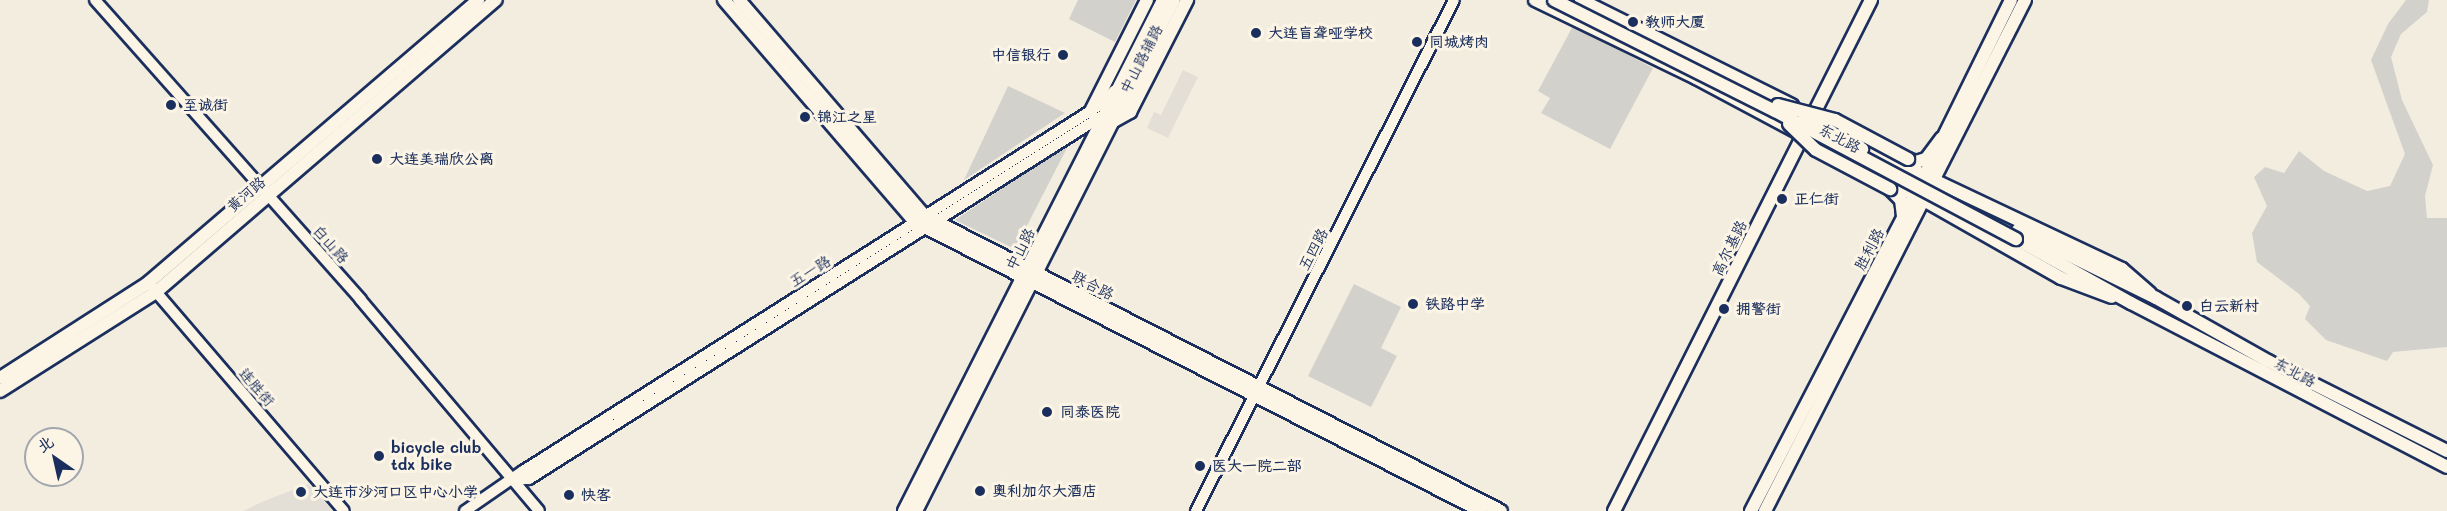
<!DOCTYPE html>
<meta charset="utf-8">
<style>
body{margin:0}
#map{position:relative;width:2447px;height:511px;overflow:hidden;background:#f3ede0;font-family:Mali,"LXGW WenKai TC",sans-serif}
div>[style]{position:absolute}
.built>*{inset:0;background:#e3dfd6}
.green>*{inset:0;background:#d3d1cc}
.roads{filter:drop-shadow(2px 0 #1b2f5e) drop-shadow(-2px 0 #1b2f5e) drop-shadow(0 2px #1b2f5e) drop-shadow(0 -2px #1b2f5e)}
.secondary>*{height:10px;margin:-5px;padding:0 5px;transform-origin:5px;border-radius:5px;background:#fcf5e5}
.primary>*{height:12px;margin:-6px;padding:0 6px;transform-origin:6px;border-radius:6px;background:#fcf5e5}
.trunk>*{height:12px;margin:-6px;padding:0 6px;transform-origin:6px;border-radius:6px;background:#fcf5e5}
.bridges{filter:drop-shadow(2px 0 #1b2f5e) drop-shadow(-2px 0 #1b2f5e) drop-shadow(0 2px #1b2f5e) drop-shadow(0 -2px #1b2f5e)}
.trunk-bridge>*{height:12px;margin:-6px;padding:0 6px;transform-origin:6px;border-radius:6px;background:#fcf5e5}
.dots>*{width:16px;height:16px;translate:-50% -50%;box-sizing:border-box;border:3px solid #fcf5e5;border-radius:50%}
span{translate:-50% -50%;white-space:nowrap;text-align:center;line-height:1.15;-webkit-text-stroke:6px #fcf5e5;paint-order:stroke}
.poi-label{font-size:15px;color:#1b2f5e;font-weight:700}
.left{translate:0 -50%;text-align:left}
.right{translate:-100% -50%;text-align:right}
.street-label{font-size:15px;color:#1b2f5e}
.north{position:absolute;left:24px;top:427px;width:60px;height:60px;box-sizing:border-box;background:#fcf5e5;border:2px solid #a2a6af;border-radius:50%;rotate:326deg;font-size:16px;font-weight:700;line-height:24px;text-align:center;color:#1b2f5e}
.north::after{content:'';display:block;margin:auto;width:21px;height:27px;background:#1b2f5e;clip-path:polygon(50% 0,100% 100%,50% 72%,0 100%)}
</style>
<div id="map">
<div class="built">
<i style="clip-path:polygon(1183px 70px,1198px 77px,1168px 138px,1147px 128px,1154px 112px,1161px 115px)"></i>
<i style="clip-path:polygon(308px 484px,333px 511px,243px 511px,264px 501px)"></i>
</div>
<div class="green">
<i style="clip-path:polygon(1078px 0,1136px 0,1115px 42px,1069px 19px)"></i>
<i style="clip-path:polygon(2406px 0,2429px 0,2427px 12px,2401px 34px,2391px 57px,2402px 100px,2433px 165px,2425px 196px,2427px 218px,2447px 218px,2447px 347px,2393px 352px,2387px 361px,2326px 340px,2305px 319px,2310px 306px,2299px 294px,2257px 262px,2252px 233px,2267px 206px,2254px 177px,2265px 167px,2284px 173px,2299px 151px,2324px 171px,2367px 191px,2390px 186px,2405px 154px,2371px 60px,2388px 24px)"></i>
<i style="clip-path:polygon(1573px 26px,1653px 68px,1610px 149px,1541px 113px,1550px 98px,1538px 91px)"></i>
<i style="clip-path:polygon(1008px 86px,1065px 113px,964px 180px)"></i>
<i style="clip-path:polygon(1069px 144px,1015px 249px,955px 220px)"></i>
<i style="clip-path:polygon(1354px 284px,1401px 307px,1381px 348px,1397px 356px,1371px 407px,1308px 376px)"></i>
</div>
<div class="roads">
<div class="secondary">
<i style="left:95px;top:0;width:400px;rotate:48.4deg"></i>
<i style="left:360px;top:299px;width:277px;rotate:49.8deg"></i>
<i style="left:151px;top:286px;width:296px;rotate:49.4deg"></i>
<i style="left:513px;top:480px;width:16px;rotate:-4deg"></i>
<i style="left:529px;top:479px;width:682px;rotate:-32.36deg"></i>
<i style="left:465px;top:511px;width:70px;rotate:-34.6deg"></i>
<i style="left:523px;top:471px;width:683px;rotate:-32.39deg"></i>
<i style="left:1100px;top:105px;width:20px;rotate:-45deg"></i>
<i style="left:1196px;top:511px;width:572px;rotate:-63.21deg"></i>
</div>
<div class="primary">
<i style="left:724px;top:0;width:293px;rotate:49.3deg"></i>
<i style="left:915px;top:222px;width:636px;rotate:27.05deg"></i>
<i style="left:739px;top:0;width:285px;rotate:49.3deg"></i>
<i style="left:925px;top:216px;width:647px;rotate:27.12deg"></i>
<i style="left:1535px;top:0;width:179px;rotate:25.8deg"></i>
<i style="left:1696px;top:78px;width:248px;rotate:28.1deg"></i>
<i style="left:1915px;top:195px;width:168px;rotate:29.6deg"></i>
<i style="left:2061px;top:278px;width:54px;rotate:20.4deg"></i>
<i style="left:1581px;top:0;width:236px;rotate:26.5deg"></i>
<i style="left:1091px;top:111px;width:124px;rotate:-63.2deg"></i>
<i style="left:1819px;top:118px;width:119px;rotate:28.7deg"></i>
<i style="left:1923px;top:175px;width:220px;rotate:25.3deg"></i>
<i style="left:2122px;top:269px;width:37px;rotate:41deg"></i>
<i style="left:1112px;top:122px;width:21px;rotate:-29deg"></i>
<i style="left:1130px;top:112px;width:126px;rotate:-63deg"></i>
<i style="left:0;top:378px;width:176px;rotate:-32.7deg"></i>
<i style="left:148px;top:283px;width:435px;rotate:-40.6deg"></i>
<i style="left:0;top:391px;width:185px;rotate:-32.4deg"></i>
<i style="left:156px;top:292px;width:448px;rotate:-40.7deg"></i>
<i style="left:1614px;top:511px;width:572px;rotate:-63.3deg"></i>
<i style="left:1751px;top:511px;width:356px;rotate:-62.6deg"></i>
<i style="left:1915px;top:195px;width:217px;rotate:-63.8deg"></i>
<i style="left:1765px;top:511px;width:573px;rotate:-63.03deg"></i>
</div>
<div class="trunk">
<i style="left:1908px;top:159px;width:9px;rotate:21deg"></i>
<i style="left:1916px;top:162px;width:10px;rotate:-17deg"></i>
<i style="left:1926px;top:159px;width:26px;rotate:-53deg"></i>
<i style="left:1890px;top:189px;width:16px;rotate:45deg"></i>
<i style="left:1901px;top:200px;width:17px;rotate:83deg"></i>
<i style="left:2018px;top:230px;width:154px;rotate:26.2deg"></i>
<i style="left:2156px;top:298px;width:129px;rotate:29.4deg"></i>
<i style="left:2268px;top:361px;width:200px;rotate:26.7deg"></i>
<i style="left:2016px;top:239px;width:132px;rotate:29.1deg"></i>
<i style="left:2131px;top:303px;width:356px;rotate:27.4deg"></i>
<i style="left:904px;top:511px;width:573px;rotate:-63.12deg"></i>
<i style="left:916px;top:511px;width:572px;rotate:-63.21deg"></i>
</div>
</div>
<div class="bridges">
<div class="trunk-bridge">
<i style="left:1554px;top:0;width:247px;rotate:26.7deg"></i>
<i style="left:1775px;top:111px;width:273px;rotate:28deg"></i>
<i style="left:1778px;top:105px;width:59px;rotate:14.7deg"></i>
<i style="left:1835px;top:120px;width:83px;rotate:28.1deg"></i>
<i style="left:1804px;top:118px;width:66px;rotate:28.1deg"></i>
<i style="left:1789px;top:124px;width:37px;rotate:44deg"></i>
<i style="left:1816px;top:150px;width:84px;rotate:27.8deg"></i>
</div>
</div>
<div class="dots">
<i style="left:1633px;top:22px;background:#1b2f5e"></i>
<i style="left:1256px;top:33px;background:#1b2f5e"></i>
<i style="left:1417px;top:42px;background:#1b2f5e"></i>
<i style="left:1063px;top:55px;background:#1b2f5e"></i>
<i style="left:171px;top:105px;background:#1b2f5e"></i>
<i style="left:805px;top:117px;background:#1b2f5e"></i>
<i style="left:377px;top:159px;background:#1b2f5e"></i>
<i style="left:1782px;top:199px;background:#1b2f5e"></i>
<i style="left:1413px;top:304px;background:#1b2f5e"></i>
<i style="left:2187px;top:306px;background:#1b2f5e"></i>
<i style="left:1724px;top:309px;background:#1b2f5e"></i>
<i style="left:1047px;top:412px;background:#1b2f5e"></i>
<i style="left:379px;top:456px;background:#1b2f5e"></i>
<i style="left:1200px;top:466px;background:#1b2f5e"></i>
<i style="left:980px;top:491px;background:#1b2f5e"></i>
<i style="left:301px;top:492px;background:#1b2f5e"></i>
<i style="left:569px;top:495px;background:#1b2f5e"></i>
</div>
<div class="poi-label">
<span class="left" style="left:1645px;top:22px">教师大厦</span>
<span class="left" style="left:1268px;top:33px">大连盲聋哑学校</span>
<span class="left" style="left:1429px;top:42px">同城烤肉</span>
<span class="right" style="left:1051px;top:55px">中信银行</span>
<span class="left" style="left:183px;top:105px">至诚街</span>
<span class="left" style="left:817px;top:117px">锦江之星</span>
<span class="left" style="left:389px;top:159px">大连美瑞欣公离</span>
<span class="left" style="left:1794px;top:199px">正仁街</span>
<span class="left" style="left:1425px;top:304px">铁路中学</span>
<span class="left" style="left:2199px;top:306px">白云新村</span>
<span class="left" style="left:1736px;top:309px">拥警街</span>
<span class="left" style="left:1060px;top:412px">同泰医院</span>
<span class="left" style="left:391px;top:456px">bicycle club<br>tdx bike</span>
<span class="left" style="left:1212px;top:466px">医大一院二部</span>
<span class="left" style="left:992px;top:491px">奥利加尔大酒店</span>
<span class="left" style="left:313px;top:492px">大连市沙河口区中心小学</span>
<span class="left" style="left:581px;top:495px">快客</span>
</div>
<div class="street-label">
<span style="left:1141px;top:59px;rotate:-63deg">中山路辅路</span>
<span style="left:1840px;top:138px;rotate:28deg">东北路</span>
<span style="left:246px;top:194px;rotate:-41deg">黄河路</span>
<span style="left:331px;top:244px;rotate:48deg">白山路</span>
<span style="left:1729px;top:248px;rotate:-64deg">高尔基路</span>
<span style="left:1020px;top:249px;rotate:-63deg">中山路</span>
<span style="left:1313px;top:249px;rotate:-62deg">五四路</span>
<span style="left:1869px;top:249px;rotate:-62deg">胜利路</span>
<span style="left:810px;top:271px;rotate:-32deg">五一路</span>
<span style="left:1093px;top:285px;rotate:27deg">联合路</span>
<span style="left:2295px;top:372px;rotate:28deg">东北路</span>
<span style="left:257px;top:387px;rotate:49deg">连胜街</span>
</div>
<div class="north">北</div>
</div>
